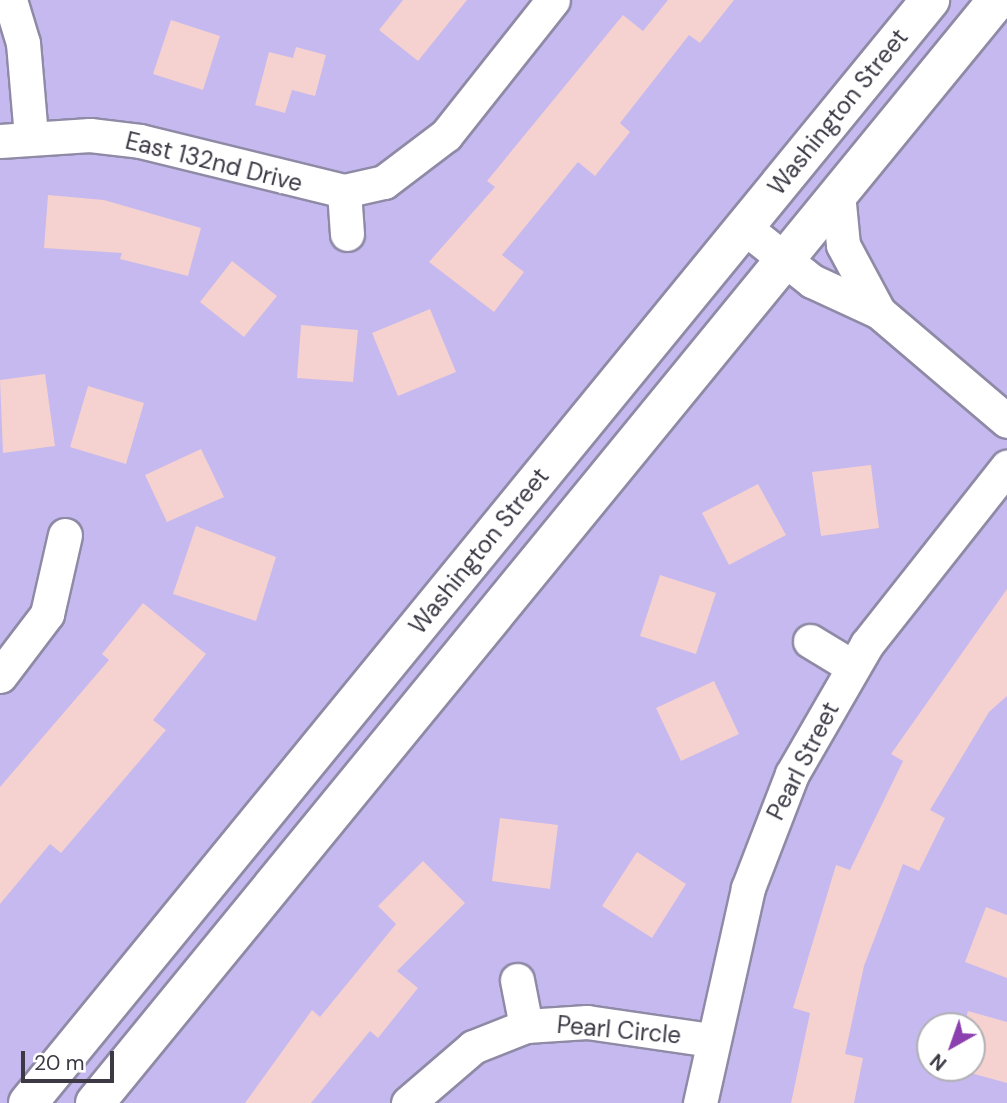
<!DOCTYPE html>
<style>
body{margin:0}
#map{position:relative;width:1007px;height:1103px;overflow:hidden;background:#f3f1fd;font-family:"DM Sans",sans-serif}
div>[style]{position:absolute}
.green>*{inset:0;background:#c5b9ef}
.building>*{inset:0;background:#f5d1cf}
.roads{filter:drop-shadow(2px 0 #8f8aa5) drop-shadow(-2px 0 #8f8aa5) drop-shadow(0 2px #8f8aa5) drop-shadow(0 -2px #8f8aa5)}
.street>*{height:33px;margin:-16.5px;padding:0 16.5px;transform-origin:16.5px;border-radius:16.5px;background:#fff}
.secondary>*{height:38px;margin:-19px;padding:0 19px;transform-origin:19px;border-radius:19px;background:#fff}
span{translate:-50% -50%;white-space:nowrap;text-align:center;line-height:1.15;-webkit-text-stroke:6px #fff;paint-order:stroke}
.street-label{font-size:24px;color:#3c3945}
.north{position:absolute;left:916px;top:1012px;width:70px;height:70px;box-sizing:border-box;background:#fff;border:2px solid #b1b0b5;border-radius:50%;rotate:220deg;font-size:19px;font-weight:700;line-height:28px;text-align:center;color:#3c3945}
.north::after{content:'';display:block;margin:auto;width:24px;height:32px;background:#8c3faf;clip-path:polygon(50% 0,100% 100%,50% 72%,0 100%)}
.scale{position:absolute;left:21px;top:1051px;width:93px;height:32px;box-sizing:border-box;border:4px solid #3c3945;border-top:0;padding-left:9px;font-size:21px;line-height:24px;white-space:nowrap;color:#3c3945;-webkit-text-stroke:5px #fff;paint-order:stroke}
</style>
<div id="map">
<div class="green">
<i style="clip-path:polygon(evenodd,0 0,1007px 0,1007px 1103px,0 1103px,0 0,930px 1026px,972px 1026px,972px 1068px,930px 1068px,930px 1026px)"></i>
</div>
<div class="building">
<i style="clip-path:polygon(403px 0,467px 0,418px 61px,379px 30px)"></i>
<i style="clip-path:polygon(668px 0,734px 0,700px 43px,689px 35px,620px 123px,630px 132px,595px 176px,578px 162px,502px 255px,524px 272px,494px 312px,429px 262px,495px 187px,487px 181px,623px 15px,643px 31px)"></i>
<i style="clip-path:polygon(171px 20px,220px 36px,203px 90px,153px 74px)"></i>
<i style="clip-path:polygon(296px 47px,326px 55px,315px 96px,292px 90px,285px 113px,255px 105px,269px 52px,293px 58px)"></i>
<i style="clip-path:polygon(48px 195px,104px 200px,201px 228px,188px 276px,120px 259px,122px 253px,44px 248px)"></i>
<i style="clip-path:polygon(232px 261px,277px 296px,244px 337px,200px 302px)"></i>
<i style="clip-path:polygon(430px 309px,456px 372px,398px 396px,372px 333px)"></i>
<i style="clip-path:polygon(301px 325px,358px 330px,353px 382px,297px 378px)"></i>
<i style="clip-path:polygon(45px 374px,55px 446px,3px 453px,0 380px)"></i>
<i style="clip-path:polygon(88px 386px,144px 403px,126px 464px,70px 447px)"></i>
<i style="clip-path:polygon(201px 449px,224px 497px,167px 522px,145px 475px)"></i>
<i style="clip-path:polygon(871px 465px,879px 528px,821px 536px,812px 472px)"></i>
<i style="clip-path:polygon(758px 484px,786px 535px,729px 565px,702px 513px)"></i>
<i style="clip-path:polygon(196px 526px,276px 557px,256px 621px,173px 594px)"></i>
<i style="clip-path:polygon(660px 575px,716px 593px,696px 654px,640px 636px)"></i>
<i style="clip-path:polygon(1007px 589px,1007px 696px,989px 712px,930px 810px,945px 818px,919px 871px,903px 864px,864px 966px,845px 1054px,863px 1058px,854px 1103px,791px 1103px,810px 1013px,793px 1008px,836px 865px,850px 870px,903px 761px,891px 754px)"></i>
<i style="clip-path:polygon(143px 603px,206px 654px,153px 720px,166px 730px,61px 853px,50px 844px,0 904px,0 787px,109px 660px,102px 654px)"></i>
<i style="clip-path:polygon(714px 681px,739px 734px,681px 761px,656px 708px)"></i>
<i style="clip-path:polygon(500px 818px,558px 825px,550px 889px,492px 881px)"></i>
<i style="clip-path:polygon(637px 852px,686px 884px,652px 938px,602px 906px)"></i>
<i style="clip-path:polygon(423px 861px,465px 903px,397px 971px,418px 988px,378px 1038px,370px 1031px,311px 1103px,245px 1103px,312px 1010px,320px 1017px,396px 924px,378px 906px)"></i>
<i style="clip-path:polygon(986px 907px,1007px 915px,1007px 978px,965px 962px)"></i>
<i style="clip-path:polygon(968px 1011px,1007px 1022px,1007px 1083px,952px 1068px,972px 1068px,972px 1026px,964px 1026px)"></i>
</div>
<div class="roads">
<div class="street">
<i style="left:10px;top:0;width:45px;rotate:73.2deg"></i>
<i style="left:23px;top:43px;width:94px;rotate:85.1deg"></i>
<i style="left:0;top:141px;width:90px;rotate:-3.8deg"></i>
<i style="left:90px;top:135px;width:50px;rotate:6.8deg"></i>
<i style="left:140px;top:141px;width:210px;rotate:13.8deg"></i>
<i style="left:344px;top:191px;width:41px;rotate:-12.7deg"></i>
<i style="left:384px;top:182px;width:78px;rotate:-37.2deg"></i>
<i style="left:446px;top:135px;width:172px;rotate:-51.6deg"></i>
<i style="left:344px;top:191px;width:43px;rotate:86deg"></i>
<i style="left:838px;top:193px;width:52px;rotate:84.5deg"></i>
<i style="left:843px;top:245px;width:76px;rotate:61.8deg"></i>
<i style="left:879px;top:312px;width:168px;rotate:40.4deg"></i>
<i style="left:744px;top:227px;width:87px;rotate:38.5deg"></i>
<i style="left:812px;top:281px;width:74px;rotate:24.8deg"></i>
<i style="left:810px;top:641px;width:50px;rotate:31.2deg"></i>
<i style="left:0;top:676px;width:78px;rotate:-52.8deg"></i>
<i style="left:47px;top:614px;width:81px;rotate:-77.2deg"></i>
<i style="left:517px;top:980px;width:47px;rotate:78.9deg"></i>
<i style="left:408px;top:1103px;width:86px;rotate:-40.7deg"></i>
<i style="left:473px;top:1047px;width:57px;rotate:-21.6deg"></i>
<i style="left:526px;top:1026px;width:61px;rotate:-3.8deg"></i>
<i style="left:587px;top:1022px;width:125px;rotate:8.3deg"></i>
<i style="left:700px;top:1103px;width:220px;rotate:-77.4deg"></i>
<i style="left:748px;top:888px;width:122px;rotate:-68.9deg"></i>
<i style="left:792px;top:774px;width:150px;rotate:-60deg"></i>
<i style="left:867px;top:644px;width:226px;rotate:-51.7deg"></i>
</div>
<div class="secondary">
<i style="left:28px;top:1103px;width:1425px;rotate:-50.72deg"></i>
<i style="left:95px;top:1103px;width:1425px;rotate:-50.72deg"></i>
</div>
</div>
<div class="street-label">
<span style="left:838px;top:112px;rotate:-51deg">Washington Street</span>
<span style="left:214px;top:162px;rotate:14deg">East 132nd Drive</span>
<span style="left:479px;top:551px;rotate:-51deg">Washington Street</span>
<span style="left:803px;top:761px;rotate:-63deg">Pearl Street</span>
<span style="left:619px;top:1030px;rotate:5deg">Pearl Circle</span>
</div>
<div class="north">N</div>
<div class="scale">20 m</div>
</div>
